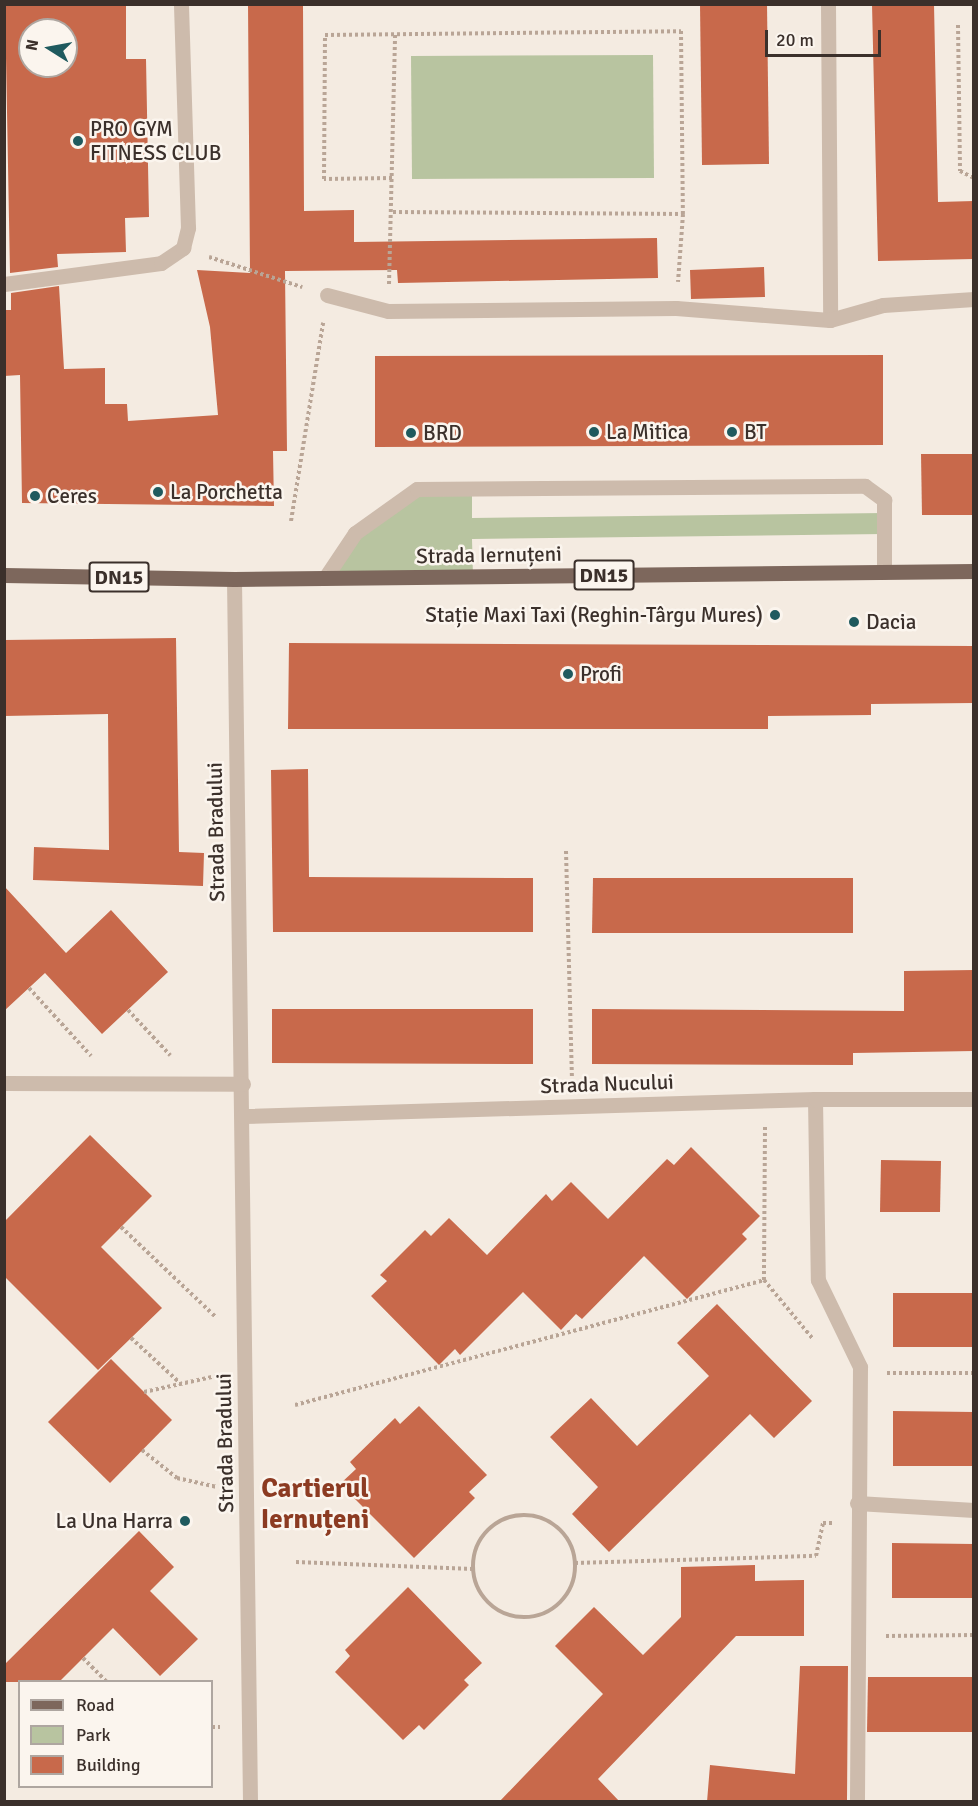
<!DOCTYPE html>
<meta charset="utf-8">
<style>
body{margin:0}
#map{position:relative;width:978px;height:1806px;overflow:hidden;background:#f4ebe1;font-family:Signika,sans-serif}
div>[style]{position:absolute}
.green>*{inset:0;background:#b8c4a0}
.building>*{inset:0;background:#c8694b}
.path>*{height:4px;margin-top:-2px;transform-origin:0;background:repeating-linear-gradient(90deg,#b9a596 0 3px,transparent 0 6px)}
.path>.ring{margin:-2px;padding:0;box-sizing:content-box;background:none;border:4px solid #b9a596;border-radius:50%}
.minor>*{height:15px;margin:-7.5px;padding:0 7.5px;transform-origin:7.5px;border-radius:7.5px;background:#cdbbac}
.major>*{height:15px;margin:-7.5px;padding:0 7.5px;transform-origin:7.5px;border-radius:7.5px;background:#7d675c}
.dots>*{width:16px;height:16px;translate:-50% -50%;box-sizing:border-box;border:3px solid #fbf5ee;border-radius:50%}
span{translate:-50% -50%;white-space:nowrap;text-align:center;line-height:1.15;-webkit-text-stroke:5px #fbf5ee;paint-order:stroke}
.shield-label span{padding:2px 4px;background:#fbf5ee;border:2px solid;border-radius:4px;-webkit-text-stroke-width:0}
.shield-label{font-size:20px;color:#3b302b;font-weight:700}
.poi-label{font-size:21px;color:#3b302b}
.left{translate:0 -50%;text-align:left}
.right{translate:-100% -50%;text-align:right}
.street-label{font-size:21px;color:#3b302b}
.district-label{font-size:27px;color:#8c3b22;font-weight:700}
.frame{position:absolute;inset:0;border:6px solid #3b302b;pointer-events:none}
.legend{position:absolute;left:18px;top:1680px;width:195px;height:108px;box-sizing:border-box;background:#fbf5ee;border:2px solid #aea6a0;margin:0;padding:8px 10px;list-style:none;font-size:18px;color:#3b302b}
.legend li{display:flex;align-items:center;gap:12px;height:30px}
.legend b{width:30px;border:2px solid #aea6a0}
.north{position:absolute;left:18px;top:18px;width:60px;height:60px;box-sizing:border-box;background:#fbf5ee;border:2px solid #aea6a0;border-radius:50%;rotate:281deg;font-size:16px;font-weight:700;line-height:24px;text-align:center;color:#3b302b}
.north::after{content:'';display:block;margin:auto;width:21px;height:27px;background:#1f5a5e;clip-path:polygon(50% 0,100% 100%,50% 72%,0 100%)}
.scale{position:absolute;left:765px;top:30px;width:116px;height:27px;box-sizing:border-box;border:3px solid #3b302b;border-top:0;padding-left:8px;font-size:18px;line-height:21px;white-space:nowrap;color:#3b302b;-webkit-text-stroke:4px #fbf5ee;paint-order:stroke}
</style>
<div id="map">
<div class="green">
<i style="clip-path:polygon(653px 55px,654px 178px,412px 179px,411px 56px)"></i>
<i style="clip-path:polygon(417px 489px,472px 489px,472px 518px,884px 513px,884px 534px,472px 539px,473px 577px,325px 578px,355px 533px)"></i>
</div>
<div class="building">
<i style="clip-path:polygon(evenodd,5px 4px,126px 4px,126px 59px,146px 59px,149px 217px,125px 218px,126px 252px,57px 254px,58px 267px,10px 273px,5px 4px,30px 30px,66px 30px,66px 66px,30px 66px,30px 30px)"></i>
<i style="clip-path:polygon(248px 4px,303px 4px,304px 211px,354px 210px,354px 242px,657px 238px,658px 278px,398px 283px,397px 270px,285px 271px,287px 451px,273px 451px,274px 506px,22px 503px,20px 375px,4px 376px,4px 310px,11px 310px,11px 293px,59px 286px,64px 369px,105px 368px,105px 404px,127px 404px,128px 421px,218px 415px,210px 327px,197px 270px,250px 273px)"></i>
<i style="clip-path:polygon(700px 4px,767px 4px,769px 164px,702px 165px)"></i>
<i style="clip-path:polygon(872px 4px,934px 4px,938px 202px,974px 201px,974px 259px,878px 261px)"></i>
<i style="clip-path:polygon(764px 267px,765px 297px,691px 299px,690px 270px)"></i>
<i style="clip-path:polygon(883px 355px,883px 445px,375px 447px,375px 356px)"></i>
<i style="clip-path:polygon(921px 454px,974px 454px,974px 515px,922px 515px)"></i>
<i style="clip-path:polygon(176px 638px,179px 852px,204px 853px,203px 886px,33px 880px,34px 847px,109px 850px,108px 714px,4px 716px,4px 640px)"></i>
<i style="clip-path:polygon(289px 643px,974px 646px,974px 703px,871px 704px,871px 715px,768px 716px,768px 729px,288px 729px)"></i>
<i style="clip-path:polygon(308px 769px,309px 877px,533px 878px,533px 932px,273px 932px,271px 770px)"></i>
<i style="clip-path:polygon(593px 878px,853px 878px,853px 933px,592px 933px)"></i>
<i style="clip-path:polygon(4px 886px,66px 953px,111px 910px,168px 972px,102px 1034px,45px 973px,4px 1011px)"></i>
<i style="clip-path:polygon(974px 970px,974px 1051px,853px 1053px,853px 1065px,592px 1064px,592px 1009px,904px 1011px,904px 971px)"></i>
<i style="clip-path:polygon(272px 1009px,533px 1009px,533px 1064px,272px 1063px)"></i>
<i style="clip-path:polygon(90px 1135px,152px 1196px,101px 1247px,162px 1308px,98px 1370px,4px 1276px,4px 1222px)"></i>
<i style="clip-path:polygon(691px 1147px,760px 1216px,742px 1234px,747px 1239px,687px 1299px,644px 1256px,582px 1319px,576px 1314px,561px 1330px,523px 1292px,460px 1355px,455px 1349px,439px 1365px,371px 1296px,387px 1281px,380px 1275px,425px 1230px,431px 1236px,449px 1218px,487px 1255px,546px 1194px,552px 1201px,571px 1182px,608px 1219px,667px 1159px,674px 1165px)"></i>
<i style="clip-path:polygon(881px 1160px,941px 1161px,940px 1212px,880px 1212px)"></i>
<i style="clip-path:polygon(893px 1293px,974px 1293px,974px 1347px,893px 1347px)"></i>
<i style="clip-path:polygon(717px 1304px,812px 1401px,774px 1438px,750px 1414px,609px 1552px,572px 1514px,598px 1487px,550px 1437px,591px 1398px,637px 1446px,709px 1376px,677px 1343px)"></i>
<i style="clip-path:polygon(111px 1359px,172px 1420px,110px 1483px,48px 1422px)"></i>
<i style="clip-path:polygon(419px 1406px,487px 1475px,469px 1492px,475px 1498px,414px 1558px,340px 1484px,356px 1469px,350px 1462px,395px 1418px,400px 1424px)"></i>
<i style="clip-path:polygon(893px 1411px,974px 1412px,974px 1466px,893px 1466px)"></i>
<i style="clip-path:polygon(139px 1531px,174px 1567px,150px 1591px,198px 1639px,160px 1676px,113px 1628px,59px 1682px,4px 1682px,4px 1665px)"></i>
<i style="clip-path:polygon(892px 1543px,974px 1544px,974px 1598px,892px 1598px)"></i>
<i style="clip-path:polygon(755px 1565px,755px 1581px,804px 1580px,804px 1636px,736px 1636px,598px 1779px,620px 1802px,499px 1802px,603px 1694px,555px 1646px,594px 1607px,643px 1655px,681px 1617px,681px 1567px)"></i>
<i style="clip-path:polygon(408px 1587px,482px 1663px,464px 1680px,469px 1685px,424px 1730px,419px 1725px,403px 1740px,335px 1672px,350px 1656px,345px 1650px)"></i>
<i style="clip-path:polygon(800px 1666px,848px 1666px,847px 1802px,707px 1802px,710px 1765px,795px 1774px)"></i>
<i style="clip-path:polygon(868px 1677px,974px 1677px,974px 1732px,867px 1732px)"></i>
</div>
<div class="path">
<i style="left:958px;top:25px;width:146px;rotate:89.2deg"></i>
<i style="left:960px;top:171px;width:16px;rotate:27deg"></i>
<i style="left:392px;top:178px;width:68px;rotate:179.2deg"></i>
<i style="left:324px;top:179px;width:144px;rotate:-89.6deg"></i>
<i style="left:325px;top:35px;width:356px;rotate:-0.6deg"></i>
<i style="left:681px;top:31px;width:183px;rotate:89.4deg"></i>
<i style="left:683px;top:214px;width:68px;rotate:94.2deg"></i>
<i style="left:393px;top:212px;width:290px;rotate:0.4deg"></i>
<i style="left:209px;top:257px;width:98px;rotate:17.9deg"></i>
<i style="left:389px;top:284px;width:251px;rotate:-88.6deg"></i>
<i style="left:291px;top:521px;width:201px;rotate:-80.8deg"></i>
<i style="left:566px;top:851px;width:227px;rotate:88.5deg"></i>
<i style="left:29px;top:988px;width:92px;rotate:47.6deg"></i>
<i style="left:128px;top:1010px;width:62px;rotate:47deg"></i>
<i style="left:765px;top:1127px;width:153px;rotate:90.4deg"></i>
<i style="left:764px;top:1280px;width:77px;rotate:50.3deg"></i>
<i style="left:121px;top:1227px;width:131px;rotate:43.5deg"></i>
<i style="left:131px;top:1338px;width:68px;rotate:42.6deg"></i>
<i style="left:887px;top:1373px;width:87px"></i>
<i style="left:144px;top:1392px;width:74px;rotate:-12.5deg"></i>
<i style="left:295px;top:1405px;width:485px;rotate:-14.9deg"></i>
<i style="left:142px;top:1450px;width:45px;rotate:38.7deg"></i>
<i style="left:177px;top:1478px;width:41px;rotate:12.7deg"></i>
<i class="ring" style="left:473px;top:1515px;width:98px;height:98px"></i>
<i style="left:296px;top:1562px;width:177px;rotate:2.3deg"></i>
<i style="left:575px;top:1563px;width:241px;rotate:-1.7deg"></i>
<i style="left:816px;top:1556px;width:34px;rotate:-78deg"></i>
<i style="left:823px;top:1523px;width:9px"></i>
<i style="left:886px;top:1636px;width:88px;rotate:-0.7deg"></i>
<i style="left:83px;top:1658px;width:34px;rotate:45deg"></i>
<i style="left:212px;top:1727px;width:8px"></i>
</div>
<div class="minor">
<i style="left:828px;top:4px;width:316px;rotate:89.6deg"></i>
<i style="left:4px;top:284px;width:158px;rotate:-7.6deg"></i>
<i style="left:161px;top:263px;width:27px;rotate:-34deg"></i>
<i style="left:183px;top:248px;width:21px;rotate:-76deg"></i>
<i style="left:188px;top:228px;width:224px;rotate:-91.8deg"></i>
<i style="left:327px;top:295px;width:63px;rotate:14.7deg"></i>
<i style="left:388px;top:311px;width:288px;rotate:-0.6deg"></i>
<i style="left:676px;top:308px;width:154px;rotate:4.5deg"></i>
<i style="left:830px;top:320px;width:55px;rotate:-15.8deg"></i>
<i style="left:883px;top:305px;width:91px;rotate:-3.8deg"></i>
<i style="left:325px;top:578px;width:54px;rotate:-56.3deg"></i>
<i style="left:355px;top:533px;width:76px;rotate:-35.4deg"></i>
<i style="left:417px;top:489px;width:448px;rotate:-0.4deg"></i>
<i style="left:865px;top:486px;width:24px;rotate:36deg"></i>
<i style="left:884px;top:500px;width:72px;rotate:90deg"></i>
<i style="left:234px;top:579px;width:1223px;rotate:89.25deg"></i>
<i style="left:4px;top:1083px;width:239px;rotate:0.2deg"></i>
<i style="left:815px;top:1099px;width:181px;rotate:89.1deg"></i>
<i style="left:818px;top:1280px;width:97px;rotate:64.2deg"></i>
<i style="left:860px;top:1367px;width:435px;rotate:90.4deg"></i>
<i style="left:243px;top:1116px;width:572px;rotate:-1.7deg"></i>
<i style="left:815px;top:1099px;width:159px"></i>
<i style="left:857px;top:1503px;width:117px;rotate:3.4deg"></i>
</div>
<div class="major">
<i style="left:4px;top:575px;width:230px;rotate:1deg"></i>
<i style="left:234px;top:579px;width:740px;rotate:-0.62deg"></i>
</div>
<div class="dots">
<i style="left:78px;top:141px;background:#1f5a5e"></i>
<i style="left:594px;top:432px;background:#1f5a5e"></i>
<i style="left:732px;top:432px;background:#1f5a5e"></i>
<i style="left:411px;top:433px;background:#1f5a5e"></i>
<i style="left:158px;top:492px;background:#1f5a5e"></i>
<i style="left:35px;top:496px;background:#1f5a5e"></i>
<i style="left:775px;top:615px;background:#1f5a5e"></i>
<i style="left:854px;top:622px;background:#1f5a5e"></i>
<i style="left:568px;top:674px;background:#1f5a5e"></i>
<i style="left:185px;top:1521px;background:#1f5a5e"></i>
</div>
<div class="shield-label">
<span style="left:604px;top:575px">DN15</span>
<span style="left:119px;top:577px">DN15</span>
</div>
<div class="poi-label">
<span class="left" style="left:90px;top:141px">PRO GYM<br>FITNESS CLUB</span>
<span class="left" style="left:606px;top:432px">La Mitica</span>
<span class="left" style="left:744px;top:432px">BT</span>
<span class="left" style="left:423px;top:433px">BRD</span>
<span class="left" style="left:170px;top:492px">La Porchetta</span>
<span class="left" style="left:47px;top:496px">Ceres</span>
<span class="right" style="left:763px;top:615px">Stație Maxi Taxi (Reghin-Târgu Mures)</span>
<span class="left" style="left:866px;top:622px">Dacia</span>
<span class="left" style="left:580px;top:674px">Profi</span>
<span class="right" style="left:173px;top:1521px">La Una Harra</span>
</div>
<div class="street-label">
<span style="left:489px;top:555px;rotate:-1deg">Strada Iernuțeni</span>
<span style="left:216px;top:832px;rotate:-91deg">Strada Bradului</span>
<span style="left:607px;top:1084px;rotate:-2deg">Strada Nucului</span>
<span style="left:225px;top:1443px;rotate:-91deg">Strada Bradului</span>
</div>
<div class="district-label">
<span style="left:315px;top:1504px">Cartierul<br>Iernuțeni</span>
</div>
<div class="frame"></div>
<ul class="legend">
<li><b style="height:8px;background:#7d675c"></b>Road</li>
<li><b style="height:16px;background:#b8c4a0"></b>Park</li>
<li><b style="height:16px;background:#c8694b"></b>Building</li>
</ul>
<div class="north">N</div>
<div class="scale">20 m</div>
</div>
